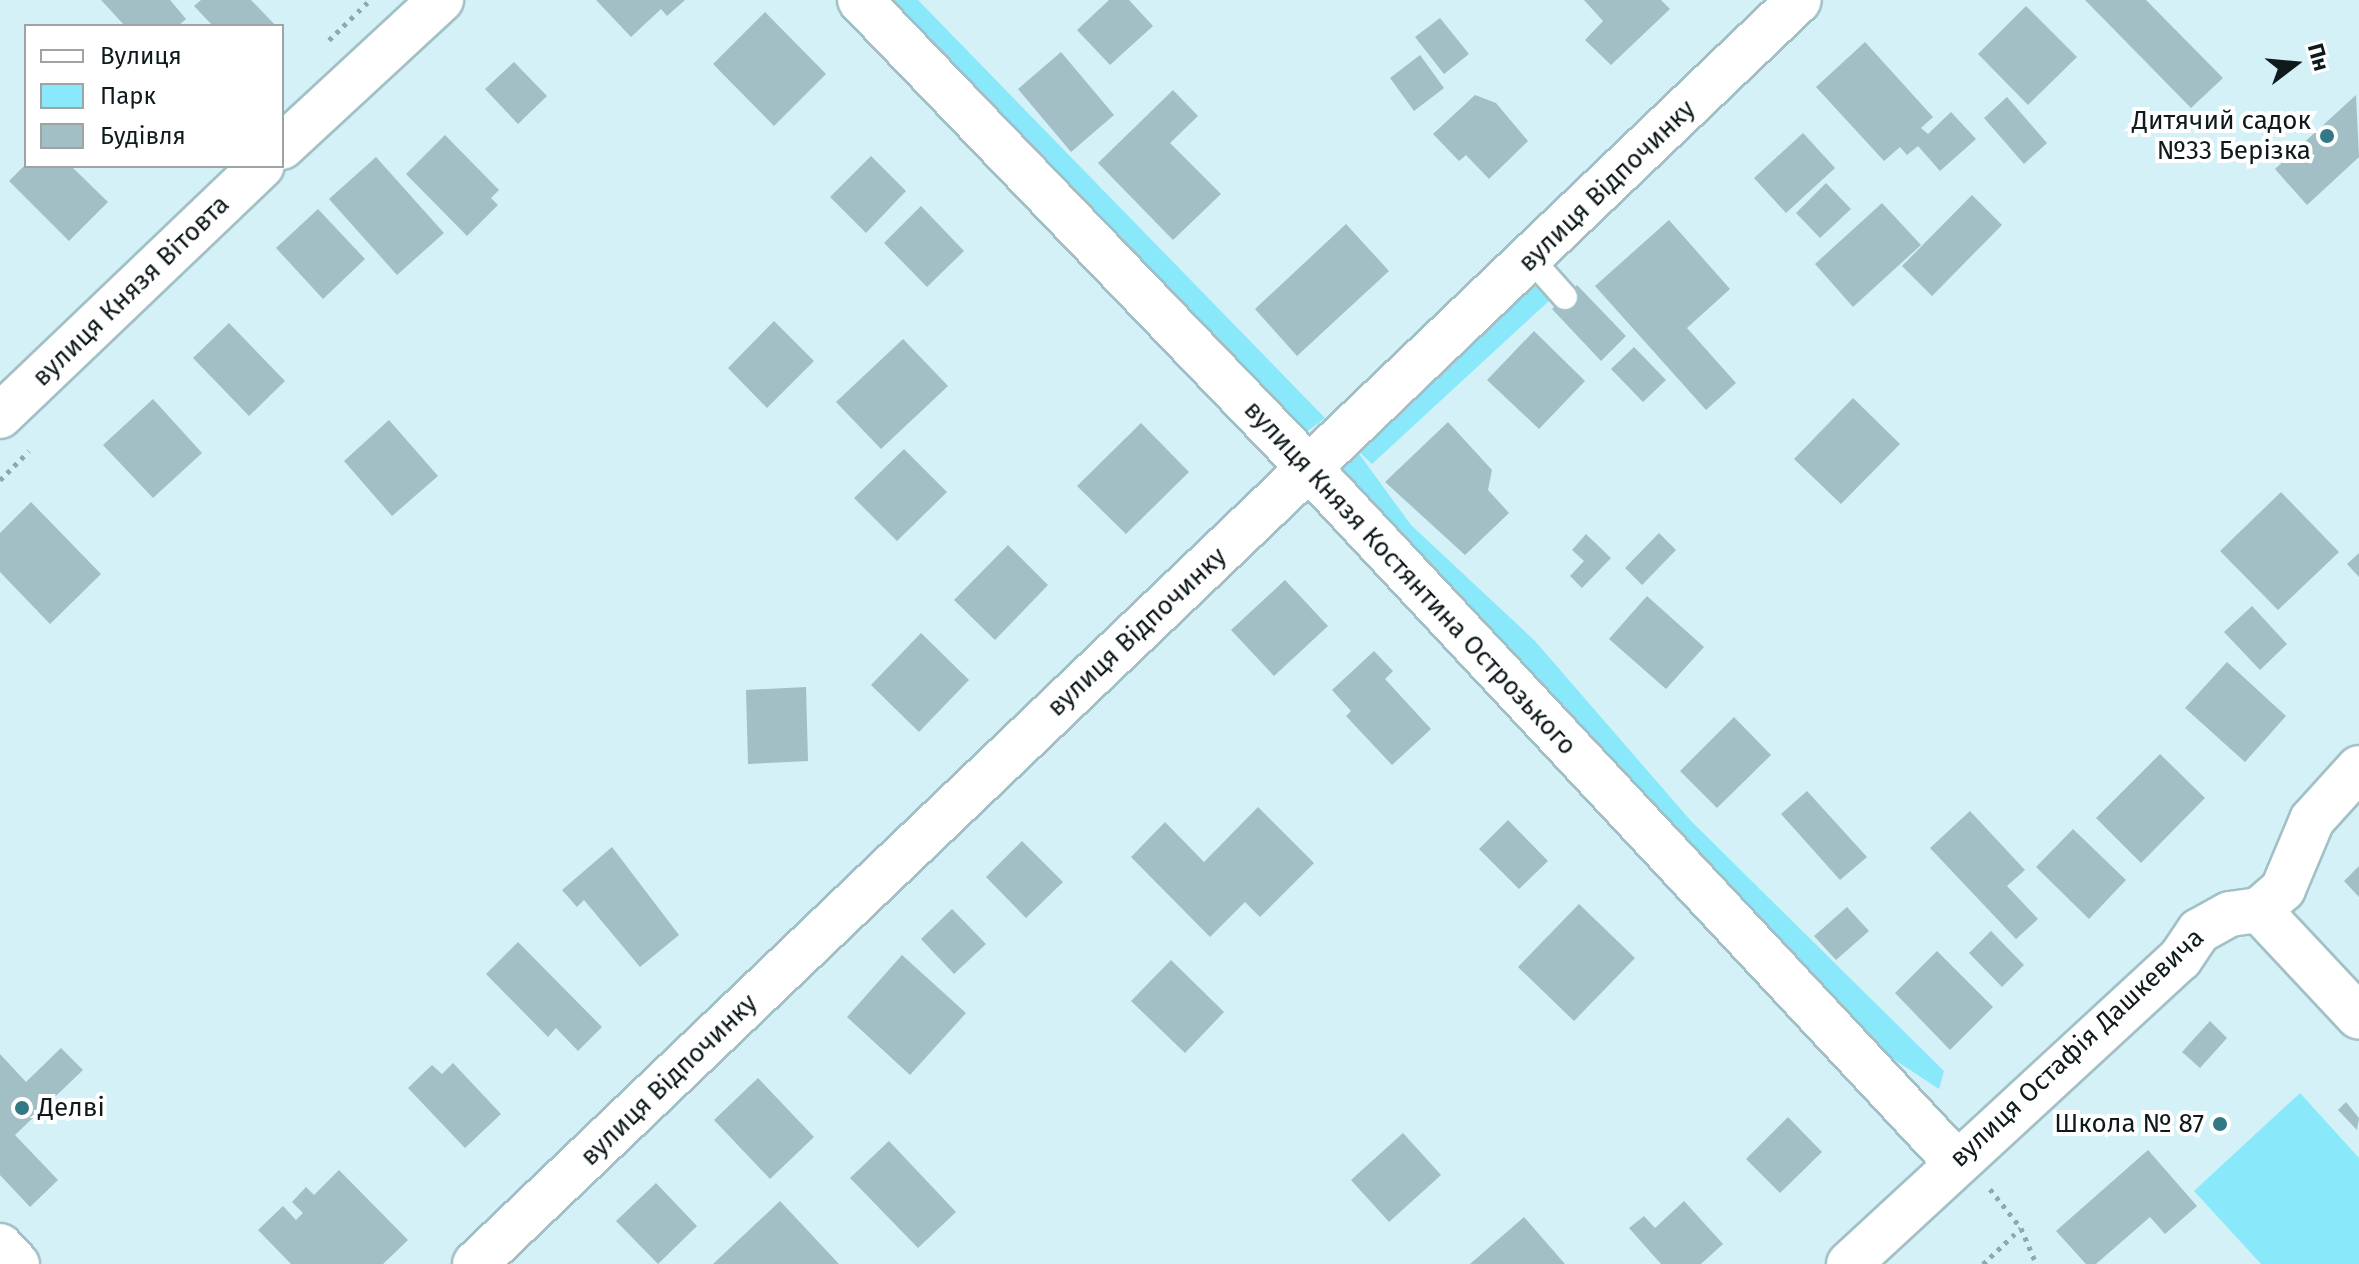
<!DOCTYPE html>
<meta charset="utf-8">
<style>
body{margin:0}
#map{position:relative;width:2359px;height:1264px;overflow:hidden;background:#d3f1f7;font-family:"Fira Sans",sans-serif}
div>[style]{position:absolute}
.green>*{inset:0;background:#89e9fb}
.building>*{inset:0;background:#a2bfc5}
.path>*{height:5px;margin-top:-2.5px;transform-origin:0;background:repeating-linear-gradient(90deg,#90a7ac 0 4px,transparent 0 10px)}
.roads{filter:drop-shadow(2px 0 #a2c0c5) drop-shadow(-2px 0 #a2c0c5) drop-shadow(0 2px #a2c0c5) drop-shadow(0 -2px #a2c0c5)}
.service>*{height:24px;margin:-12px;padding:0 12px;transform-origin:12px;border-radius:12px;background:#fff}
.minor>*{height:44px;margin:-22px;padding:0 22px;transform-origin:22px;border-radius:22px;background:#fff}
.tertiary>*{height:44px;margin:-22px;padding:0 22px;transform-origin:22px;border-radius:22px;background:#fff}
.primary>*{height:44px;margin:-22px;padding:0 22px;transform-origin:22px;border-radius:22px;background:#fff}
.dots>*{width:22px;height:22px;translate:-50% -50%;box-sizing:border-box;border:4px solid #fff;border-radius:50%}
span{translate:-50% -50%;white-space:nowrap;text-align:center;line-height:1.15;-webkit-text-stroke:8px #fff;paint-order:stroke}
.poi-label{font-size:26px;color:#0f1a1c}
.right{translate:-100% -50%;text-align:right}
.left{translate:0 -50%;text-align:left}
.street-label{font-size:26px;color:#0f1a1c}
.legend{position:absolute;left:24px;top:24px;width:260px;height:144px;box-sizing:border-box;background:#fff;border:2px solid #9fa3a4;margin:0;padding:10px 14px;list-style:none;font-size:24px;color:#0f1a1c}
.legend li{display:flex;align-items:center;gap:16px;height:40px}
.legend b{width:40px;border:2px solid #9fa3a4}
.north{position:absolute;left:2255px;top:24px;width:80px;height:80px;-webkit-text-stroke:6px #fff;paint-order:stroke;rotate:74deg;font-size:22px;font-weight:700;line-height:32px;text-align:center;color:#0f1a1c}
.north::after{content:'';display:block;margin:auto;width:28px;height:36px;background:#0f1a1c;clip-path:polygon(50% 0,100% 100%,50% 72%,0 100%)}
</style>
<div id="map">
<div class="green">
<i style="clip-path:polygon(872px 0,918px 0,1325px 418px,1297px 439px)"></i>
<i style="clip-path:polygon(1530px 275px,1550px 300px,1372px 464px,1354px 447px,1411px 525px,1535px 641px,1691px 821px,1944px 1071px,1939px 1089px,1881px 1051px,1326px 469px)"></i>
<i style="clip-path:polygon(2300px 1093px,2359px 1158px,2359px 1264px,2261px 1264px,2194px 1191px)"></i>
</div>
<div class="building">
<i style="clip-path:polygon(101px 0,170px 0,186px 19px,178px 26px,125px 26px)"></i>
<i style="clip-path:polygon(201px 0,251px 0,276px 26px,213px 26px,194px 6px)"></i>
<i style="clip-path:polygon(596px 0,685px 0,667px 16px,661px 9px,631px 37px)"></i>
<i style="clip-path:polygon(1109px 0,1129px 0,1153px 26px,1110px 65px,1077px 30px)"></i>
<i style="clip-path:polygon(1584px 0,1661px 0,1670px 9px,1611px 65px,1585px 40px,1603px 21px)"></i>
<i style="clip-path:polygon(2085px 0,2146px 0,2223px 78px,2191px 108px)"></i>
<i style="clip-path:polygon(2026px 6px,2077px 57px,2028px 105px,1978px 54px)"></i>
<i style="clip-path:polygon(765px 12px,826px 74px,774px 126px,713px 64px)"></i>
<i style="clip-path:polygon(1440px 18px,1469px 54px,1444px 74px,1415px 37px)"></i>
<i style="clip-path:polygon(1865px 42px,1933px 117px,1921px 128px,1928px 134px,1951px 112px,1976px 139px,1940px 171px,1918px 146px,1907px 155px,1900px 147px,1884px 161px,1816px 87px)"></i>
<i style="clip-path:polygon(1061px 52px,1114px 115px,1071px 152px,1018px 89px)"></i>
<i style="clip-path:polygon(1420px 55px,1444px 88px,1414px 111px,1390px 78px)"></i>
<i style="clip-path:polygon(514px 62px,547px 96px,518px 124px,485px 89px)"></i>
<i style="clip-path:polygon(1173px 90px,1198px 116px,1170px 143px,1221px 194px,1173px 240px,1098px 163px)"></i>
<i style="clip-path:polygon(1475px 95px,1496px 103px,1528px 141px,1489px 179px,1466px 155px,1459px 161px,1433px 134px)"></i>
<i style="clip-path:polygon(2356px 95px,2359px 157px,2307px 205px,2275px 169px)"></i>
<i style="clip-path:polygon(2007px 97px,2047px 143px,2024px 164px,1984px 118px)"></i>
<i style="clip-path:polygon(1803px 133px,1835px 168px,1786px 213px,1754px 178px)"></i>
<i style="clip-path:polygon(445px 135px,499px 190px,491px 198px,498px 205px,467px 236px,406px 174px)"></i>
<i style="clip-path:polygon(871px 156px,906px 191px,866px 233px,830px 197px)"></i>
<i style="clip-path:polygon(376px 157px,444px 233px,397px 275px,329px 199px)"></i>
<i style="clip-path:polygon(26px 164px,71px 166px,108px 202px,69px 241px,9px 181px)"></i>
<i style="clip-path:polygon(1826px 183px,1851px 209px,1820px 238px,1796px 213px)"></i>
<i style="clip-path:polygon(1972px 195px,2002px 225px,1932px 296px,1902px 266px)"></i>
<i style="clip-path:polygon(1882px 203px,1921px 245px,1853px 307px,1815px 264px)"></i>
<i style="clip-path:polygon(921px 206px,964px 251px,927px 287px,884px 243px)"></i>
<i style="clip-path:polygon(318px 209px,365px 259px,323px 299px,276px 248px)"></i>
<i style="clip-path:polygon(1669px 220px,1730px 289px,1687px 328px,1736px 383px,1706px 410px,1595px 286px)"></i>
<i style="clip-path:polygon(1346px 224px,1389px 271px,1297px 356px,1255px 309px)"></i>
<i style="clip-path:polygon(1577px 285px,1626px 336px,1601px 361px,1552px 309px)"></i>
<i style="clip-path:polygon(774px 321px,814px 361px,767px 408px,728px 368px)"></i>
<i style="clip-path:polygon(229px 323px,285px 381px,249px 416px,193px 358px)"></i>
<i style="clip-path:polygon(1534px 331px,1585px 381px,1539px 429px,1487px 380px)"></i>
<i style="clip-path:polygon(903px 339px,948px 386px,881px 449px,836px 402px)"></i>
<i style="clip-path:polygon(1634px 347px,1666px 380px,1643px 402px,1611px 369px)"></i>
<i style="clip-path:polygon(1853px 398px,1900px 444px,1841px 504px,1794px 459px)"></i>
<i style="clip-path:polygon(153px 399px,202px 453px,153px 498px,103px 445px)"></i>
<i style="clip-path:polygon(389px 420px,438px 476px,392px 516px,344px 461px)"></i>
<i style="clip-path:polygon(1448px 422px,1492px 470px,1488px 490px,1509px 513px,1465px 555px,1385px 482px)"></i>
<i style="clip-path:polygon(1141px 423px,1189px 472px,1126px 534px,1077px 486px)"></i>
<i style="clip-path:polygon(904px 449px,947px 492px,897px 541px,854px 498px)"></i>
<i style="clip-path:polygon(2281px 492px,2339px 552px,2278px 610px,2220px 551px)"></i>
<i style="clip-path:polygon(31px 502px,101px 574px,50px 624px,0 572px,0 533px)"></i>
<i style="clip-path:polygon(1659px 533px,1676px 550px,1642px 585px,1625px 568px)"></i>
<i style="clip-path:polygon(1586px 534px,1611px 558px,1582px 588px,1570px 576px,1584px 561px,1572px 550px)"></i>
<i style="clip-path:polygon(1008px 545px,1048px 585px,995px 640px,954px 600px)"></i>
<i style="clip-path:polygon(2359px 553px,2359px 577px,2347px 564px)"></i>
<i style="clip-path:polygon(1285px 580px,1328px 626px,1274px 676px,1231px 630px)"></i>
<i style="clip-path:polygon(1647px 596px,1704px 647px,1666px 689px,1609px 639px)"></i>
<i style="clip-path:polygon(2252px 606px,2287px 644px,2260px 670px,2224px 632px)"></i>
<i style="clip-path:polygon(921px 633px,969px 680px,919px 732px,871px 685px)"></i>
<i style="clip-path:polygon(1374px 651px,1393px 671px,1385px 679px,1431px 729px,1392px 765px,1346px 716px,1351px 711px,1332px 690px)"></i>
<i style="clip-path:polygon(2227px 662px,2286px 716px,2245px 762px,2185px 708px)"></i>
<i style="clip-path:polygon(806px 687px,808px 761px,748px 764px,746px 690px)"></i>
<i style="clip-path:polygon(1734px 717px,1771px 755px,1717px 808px,1680px 771px)"></i>
<i style="clip-path:polygon(2160px 754px,2205px 798px,2141px 863px,2096px 818px)"></i>
<i style="clip-path:polygon(1807px 791px,1867px 857px,1840px 880px,1781px 814px)"></i>
<i style="clip-path:polygon(1258px 807px,1314px 863px,1260px 917px,1245px 902px,1210px 937px,1131px 857px,1165px 822px,1204px 862px)"></i>
<i style="clip-path:polygon(1970px 811px,2025px 870px,2007px 886px,2038px 919px,2016px 939px,1930px 848px)"></i>
<i style="clip-path:polygon(1508px 820px,1548px 861px,1519px 889px,1479px 849px)"></i>
<i style="clip-path:polygon(2073px 829px,2126px 880px,2089px 919px,2036px 867px)"></i>
<i style="clip-path:polygon(1022px 841px,1063px 882px,1026px 918px,986px 877px)"></i>
<i style="clip-path:polygon(612px 847px,679px 935px,640px 967px,584px 900px,577px 907px,562px 890px)"></i>
<i style="clip-path:polygon(2359px 866px,2359px 897px,2344px 881px)"></i>
<i style="clip-path:polygon(1579px 904px,1635px 958px,1574px 1021px,1518px 967px)"></i>
<i style="clip-path:polygon(1847px 907px,1869px 931px,1836px 960px,1814px 936px)"></i>
<i style="clip-path:polygon(952px 909px,986px 944px,954px 974px,921px 939px)"></i>
<i style="clip-path:polygon(1991px 931px,2024px 965px,2002px 987px,1969px 953px)"></i>
<i style="clip-path:polygon(518px 942px,602px 1027px,578px 1051px,556px 1028px,548px 1037px,486px 974px)"></i>
<i style="clip-path:polygon(1937px 951px,1993px 1007px,1950px 1050px,1895px 993px)"></i>
<i style="clip-path:polygon(902px 955px,966px 1013px,910px 1075px,847px 1017px)"></i>
<i style="clip-path:polygon(1171px 960px,1224px 1012px,1185px 1053px,1131px 1001px)"></i>
<i style="clip-path:polygon(2210px 1021px,2227px 1038px,2200px 1068px,2182px 1052px)"></i>
<i style="clip-path:polygon(61px 1048px,83px 1070px,15px 1135px,58px 1180px,30px 1207px,0 1175px,0 1054px,26px 1082px)"></i>
<i style="clip-path:polygon(453px 1063px,501px 1114px,465px 1148px,408px 1088px,432px 1065px,442px 1074px)"></i>
<i style="clip-path:polygon(758px 1078px,814px 1137px,770px 1179px,714px 1120px)"></i>
<i style="clip-path:polygon(2346px 1102px,2359px 1118px,2357px 1130px,2338px 1110px)"></i>
<i style="clip-path:polygon(1788px 1117px,1822px 1152px,1780px 1193px,1746px 1159px)"></i>
<i style="clip-path:polygon(1403px 1133px,1441px 1175px,1389px 1222px,1351px 1180px)"></i>
<i style="clip-path:polygon(889px 1141px,956px 1212px,918px 1248px,850px 1178px)"></i>
<i style="clip-path:polygon(2148px 1150px,2197px 1206px,2165px 1234px,2150px 1217px,2096px 1264px,2086px 1264px,2056px 1231px)"></i>
<i style="clip-path:polygon(339px 1170px,408px 1240px,383px 1264px,291px 1264px,258px 1230px,283px 1206px,296px 1220px,303px 1213px,292px 1202px,306px 1187px,314px 1195px)"></i>
<i style="clip-path:polygon(656px 1183px,697px 1226px,658px 1264px,616px 1221px)"></i>
<i style="clip-path:polygon(780px 1201px,839px 1264px,713px 1264px)"></i>
<i style="clip-path:polygon(1684px 1201px,1723px 1244px,1701px 1264px,1661px 1264px,1629px 1228px,1644px 1216px,1655px 1228px)"></i>
<i style="clip-path:polygon(1524px 1217px,1565px 1264px,1470px 1264px)"></i>
</div>
<div class="path">
<i style="left:329px;top:40px;width:57px;rotate:-44.3deg"></i>
<i style="left:0;top:480px;width:41px;rotate:-45deg"></i>
<i style="left:1990px;top:1189px;width:50px;rotate:51.5deg"></i>
<i style="left:2021px;top:1228px;width:39px;rotate:67deg"></i>
<i style="left:1983px;top:1264px;width:52px;rotate:-43.5deg"></i>
</div>
<div class="roads">
<div class="service">
<i style="left:1531px;top:259px;width:51px;rotate:48.2deg"></i>
</div>
<div class="minor">
<i style="left:860px;top:0;width:650px;rotate:46.18deg"></i>
<i style="left:1310px;top:469px;width:946px;rotate:47.01deg"></i>
<i style="left:2259px;top:910px;width:146px;rotate:46.9deg"></i>
<i style="left:0;top:1246px;width:25px;rotate:47deg"></i>
<i style="left:1849px;top:1264px;width:450px;rotate:-42.7deg"></i>
<i style="left:2180px;top:959px;width:34px;rotate:-56deg"></i>
<i style="left:2199px;top:931px;width:35px;rotate:-29deg"></i>
<i style="left:2230px;top:914px;width:29px;rotate:-8deg"></i>
<i style="left:2259px;top:910px;width:32px;rotate:-41deg"></i>
<i style="left:2283px;top:889px;width:75px;rotate:-67.2deg"></i>
<i style="left:2312px;top:820px;width:70px;rotate:-47.9deg"></i>
</div>
<div class="tertiary">
<i style="left:475px;top:1264px;width:1830px;rotate:-43.67deg"></i>
</div>
<div class="primary">
<i style="left:282px;top:147px;width:217px;rotate:-42.8deg"></i>
<i style="left:0;top:416px;width:362px;rotate:-43.7deg"></i>
</div>
</div>
<div class="dots">
<i style="left:2327px;top:136px;background:#327885"></i>
<i style="left:22px;top:1108px;background:#327885"></i>
<i style="left:2220px;top:1124px;background:#327885"></i>
</div>
<div class="poi-label">
<span class="right" style="left:2311px;top:136px">Дитячий садок<br>№33 Берізка</span>
<span class="left" style="left:38px;top:1108px">Делві</span>
<span class="right" style="left:2204px;top:1124px">Школа № 87</span>
</div>
<div class="street-label">
<span style="left:1607px;top:186px;rotate:-44deg">вулиця Відпочинку</span>
<span style="left:131px;top:291px;rotate:-44deg">вулиця Князя Вітовта</span>
<span style="left:1410px;top:578px;rotate:47deg">вулиця Князя Костянтина Острозького</span>
<span style="left:1137px;top:632px;rotate:-43deg">вулиця Відпочинку</span>
<span style="left:2077px;top:1048px;rotate:-43deg">вулиця Остафія Дашкевича</span>
<span style="left:669px;top:1080px;rotate:-44deg">вулиця Відпочинку</span>
</div>
<ul class="legend">
<li><b style="height:10px;background:#fff"></b>Вулиця</li>
<li><b style="height:22px;background:#89e9fb"></b>Парк</li>
<li><b style="height:22px;background:#a2bfc5"></b>Будівля</li>
</ul>
<div class="north">Пн</div>
</div>
